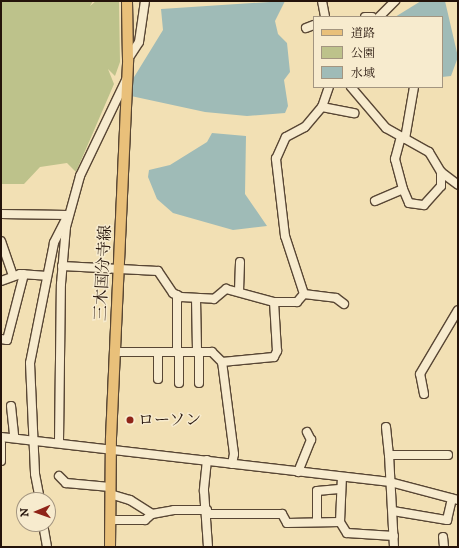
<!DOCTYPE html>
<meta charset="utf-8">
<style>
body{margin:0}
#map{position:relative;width:459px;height:548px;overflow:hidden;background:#f2e0b4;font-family:"IM FELL DW Pica","Noto Serif JP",serif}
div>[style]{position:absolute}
.green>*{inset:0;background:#bdc28b}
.water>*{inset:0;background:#9fbbb7}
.roads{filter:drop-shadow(1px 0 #584634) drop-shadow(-1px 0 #584634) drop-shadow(0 1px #584634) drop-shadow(0 -1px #584634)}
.minor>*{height:8px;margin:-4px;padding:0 4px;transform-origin:4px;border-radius:4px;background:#f7ebce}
.major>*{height:10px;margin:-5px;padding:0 5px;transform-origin:5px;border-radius:5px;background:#e9c07a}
.dots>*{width:11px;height:11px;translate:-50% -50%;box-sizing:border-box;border:2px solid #f7ebce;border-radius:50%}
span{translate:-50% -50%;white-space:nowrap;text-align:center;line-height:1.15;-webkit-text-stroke:3px #f7ebce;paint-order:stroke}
.street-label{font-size:16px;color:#24130a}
.poi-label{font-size:16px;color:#24130a}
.left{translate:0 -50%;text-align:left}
.frame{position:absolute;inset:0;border:2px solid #24130a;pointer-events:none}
.legend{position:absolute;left:313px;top:16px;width:130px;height:72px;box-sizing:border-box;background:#f7ebce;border:1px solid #a39580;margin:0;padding:5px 7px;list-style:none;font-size:12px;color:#24130a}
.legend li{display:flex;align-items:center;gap:8px;height:20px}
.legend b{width:20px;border:1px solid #a39580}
.north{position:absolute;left:16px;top:492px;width:40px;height:40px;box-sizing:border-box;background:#f7ebce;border:1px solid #a39580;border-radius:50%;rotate:268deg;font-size:11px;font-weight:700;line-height:16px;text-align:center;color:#24130a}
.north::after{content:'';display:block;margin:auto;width:14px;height:18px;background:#8f2418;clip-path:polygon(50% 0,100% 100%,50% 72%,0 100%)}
</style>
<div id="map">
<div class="green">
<i style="clip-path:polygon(1px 1px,93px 1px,90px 6px,96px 1px,119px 1px,120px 62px,115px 76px,108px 69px,114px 84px,76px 172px,67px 163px,40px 167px,24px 184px,1px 184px)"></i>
</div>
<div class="water">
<i style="clip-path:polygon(285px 1px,275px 21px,278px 34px,287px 43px,290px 72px,284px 80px,288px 106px,285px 113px,247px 116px,205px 112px,131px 96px,131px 82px,163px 30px,161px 9px)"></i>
<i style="clip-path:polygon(421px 1px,445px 1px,458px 57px,451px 76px,442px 77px,442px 17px,395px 17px)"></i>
<i style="clip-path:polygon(212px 133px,246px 136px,245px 194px,267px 226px,233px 230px,173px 213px,157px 199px,148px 177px,149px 170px,170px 165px,207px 142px)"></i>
</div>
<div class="roads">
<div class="minor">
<i style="left:322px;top:1px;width:16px;rotate:79deg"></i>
<i style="left:365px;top:17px;width:7px"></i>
<i style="left:379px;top:17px;width:23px;rotate:-45deg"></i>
<i style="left:306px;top:28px;width:9px;rotate:-21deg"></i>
<i style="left:128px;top:59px;width:20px;rotate:-57deg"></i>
<i style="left:139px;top:42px;width:41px;rotate:-81.7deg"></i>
<i style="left:351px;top:87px;width:54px;rotate:49.5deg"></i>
<i style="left:386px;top:128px;width:49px;rotate:29.2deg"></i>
<i style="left:429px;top:152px;width:23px;rotate:59deg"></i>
<i style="left:441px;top:172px;width:21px;rotate:37deg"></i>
<i style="left:322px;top:107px;width:33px;rotate:11deg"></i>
<i style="left:405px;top:139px;width:53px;rotate:-80.2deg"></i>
<i style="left:403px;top:189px;width:15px;rotate:67deg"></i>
<i style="left:409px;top:203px;width:15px;rotate:8deg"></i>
<i style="left:424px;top:205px;width:25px;rotate:-48deg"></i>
<i style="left:441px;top:186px;width:14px;rotate:-90deg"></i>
<i style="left:375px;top:201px;width:30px;rotate:-23deg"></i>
<i style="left:403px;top:189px;width:31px;rotate:-105deg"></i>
<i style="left:395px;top:159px;width:23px;rotate:-75deg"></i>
<i style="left:1px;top:214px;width:67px;rotate:0.9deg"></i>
<i style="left:68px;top:215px;width:31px;rotate:117deg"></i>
<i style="left:54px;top:243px;width:122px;rotate:101.3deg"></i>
<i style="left:30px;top:363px;width:111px;rotate:87.4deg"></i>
<i style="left:35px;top:474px;width:26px;rotate:79deg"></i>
<i style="left:1px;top:241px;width:36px;rotate:71deg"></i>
<i style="left:62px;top:266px;width:96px;rotate:3deg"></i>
<i style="left:158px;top:271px;width:27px;rotate:56deg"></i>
<i style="left:173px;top:293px;width:9px;rotate:27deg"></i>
<i style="left:181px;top:297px;width:33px;rotate:3deg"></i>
<i style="left:214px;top:299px;width:16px;rotate:-40deg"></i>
<i style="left:226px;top:289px;width:50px;rotate:15.2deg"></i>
<i style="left:274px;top:302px;width:23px"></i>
<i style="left:297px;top:302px;width:11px;rotate:-49deg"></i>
<i style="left:304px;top:294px;width:61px;rotate:-108.1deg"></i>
<i style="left:285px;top:236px;width:78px;rotate:-96.7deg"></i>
<i style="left:276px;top:159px;width:24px;rotate:-66deg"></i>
<i style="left:286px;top:137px;width:21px;rotate:-28deg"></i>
<i style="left:305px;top:127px;width:26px;rotate:-50deg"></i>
<i style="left:322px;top:107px;width:21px;rotate:-71deg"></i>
<i style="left:1px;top:281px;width:20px;rotate:-20deg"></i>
<i style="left:20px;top:274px;width:27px;rotate:4deg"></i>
<i style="left:239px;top:291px;width:29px;rotate:-88deg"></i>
<i style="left:304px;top:294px;width:32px;rotate:7deg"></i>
<i style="left:336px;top:298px;width:10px;rotate:37deg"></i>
<i style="left:196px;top:298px;width:54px;rotate:88.9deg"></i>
<i style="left:1px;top:339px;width:6px;rotate:9deg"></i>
<i style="left:7px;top:340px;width:68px;rotate:-75.6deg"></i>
<i style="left:115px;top:352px;width:97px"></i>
<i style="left:212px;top:352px;width:14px;rotate:45deg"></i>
<i style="left:158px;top:352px;width:27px;rotate:90deg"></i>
<i style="left:177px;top:352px;width:57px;rotate:-90deg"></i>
<i style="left:179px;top:352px;width:31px;rotate:90deg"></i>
<i style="left:199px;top:352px;width:31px;rotate:90deg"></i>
<i style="left:424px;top:394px;width:20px;rotate:-101deg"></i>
<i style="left:420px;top:374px;width:74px;rotate:-59.3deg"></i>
<i style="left:11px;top:406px;width:30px;rotate:84deg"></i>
<i style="left:386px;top:427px;width:28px;rotate:84deg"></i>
<i style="left:1px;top:437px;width:392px;rotate:6.6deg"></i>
<i style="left:390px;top:482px;width:70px;rotate:14.8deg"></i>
<i style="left:59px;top:441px;width:157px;rotate:-89.3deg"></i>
<i style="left:61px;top:284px;width:57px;rotate:-85deg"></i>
<i style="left:66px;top:227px;width:53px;rotate:-74.6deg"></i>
<i style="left:80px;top:176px;width:109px;rotate:-64.4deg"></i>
<i style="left:1px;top:443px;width:18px;rotate:90deg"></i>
<i style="left:207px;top:460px;width:31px;rotate:96deg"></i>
<i style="left:204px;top:491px;width:56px;rotate:85.9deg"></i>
<i style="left:232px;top:464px;width:10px;rotate:-79deg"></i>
<i style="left:234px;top:454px;width:93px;rotate:-97.4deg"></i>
<i style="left:222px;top:362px;width:52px;rotate:-5.5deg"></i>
<i style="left:274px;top:357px;width:7px;rotate:-63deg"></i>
<i style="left:277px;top:351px;width:49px;rotate:-93.5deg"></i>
<i style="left:298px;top:472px;width:35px;rotate:-68deg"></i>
<i style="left:311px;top:440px;width:9px;rotate:-117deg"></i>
<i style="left:59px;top:476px;width:10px;rotate:45deg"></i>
<i style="left:66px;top:483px;width:44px;rotate:5.2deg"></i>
<i style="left:110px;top:494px;width:21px;rotate:17deg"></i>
<i style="left:130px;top:500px;width:26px;rotate:32deg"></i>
<i style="left:393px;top:511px;width:55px;rotate:9.5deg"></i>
<i style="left:447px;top:520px;width:22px;rotate:-77deg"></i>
<i style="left:207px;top:514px;width:75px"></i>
<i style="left:282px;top:514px;width:10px;rotate:61deg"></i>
<i style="left:287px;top:523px;width:53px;rotate:-1.1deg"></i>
<i style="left:340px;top:522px;width:45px;rotate:-87.5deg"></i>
<i style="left:110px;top:520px;width:35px"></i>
<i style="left:145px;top:520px;width:9px;rotate:-41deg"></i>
<i style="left:152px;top:514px;width:22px;rotate:-10deg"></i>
<i style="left:174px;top:510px;width:33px"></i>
<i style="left:317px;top:522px;width:31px;rotate:-90deg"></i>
<i style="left:317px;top:491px;width:22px;rotate:-5deg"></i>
<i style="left:340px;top:522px;width:13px;rotate:58deg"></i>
<i style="left:347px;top:533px;width:47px;rotate:3.7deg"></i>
<i style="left:43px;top:524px;width:23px;rotate:80deg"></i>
<i style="left:443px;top:537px;width:10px;rotate:84deg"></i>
<i style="left:394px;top:547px;width:92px;rotate:-93.1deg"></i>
<i style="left:389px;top:455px;width:59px"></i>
</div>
<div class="major">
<i style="left:110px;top:547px;width:109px;rotate:-89.5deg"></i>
<i style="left:111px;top:438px;width:379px;rotate:-87.4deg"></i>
<i style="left:128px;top:59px;width:58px;rotate:-91deg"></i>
</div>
</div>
<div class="dots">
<i style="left:130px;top:420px;background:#8f2418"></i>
</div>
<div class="street-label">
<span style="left:103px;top:273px;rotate:-87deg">三木国分寺線</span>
</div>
<div class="poi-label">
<span class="left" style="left:138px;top:420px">ローソン</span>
</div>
<div class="frame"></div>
<ul class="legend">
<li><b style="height:5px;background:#e9c07a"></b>道路</li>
<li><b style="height:11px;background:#bdc28b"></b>公園</li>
<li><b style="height:11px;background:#9fbbb7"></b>水域</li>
</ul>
<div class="north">N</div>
</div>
